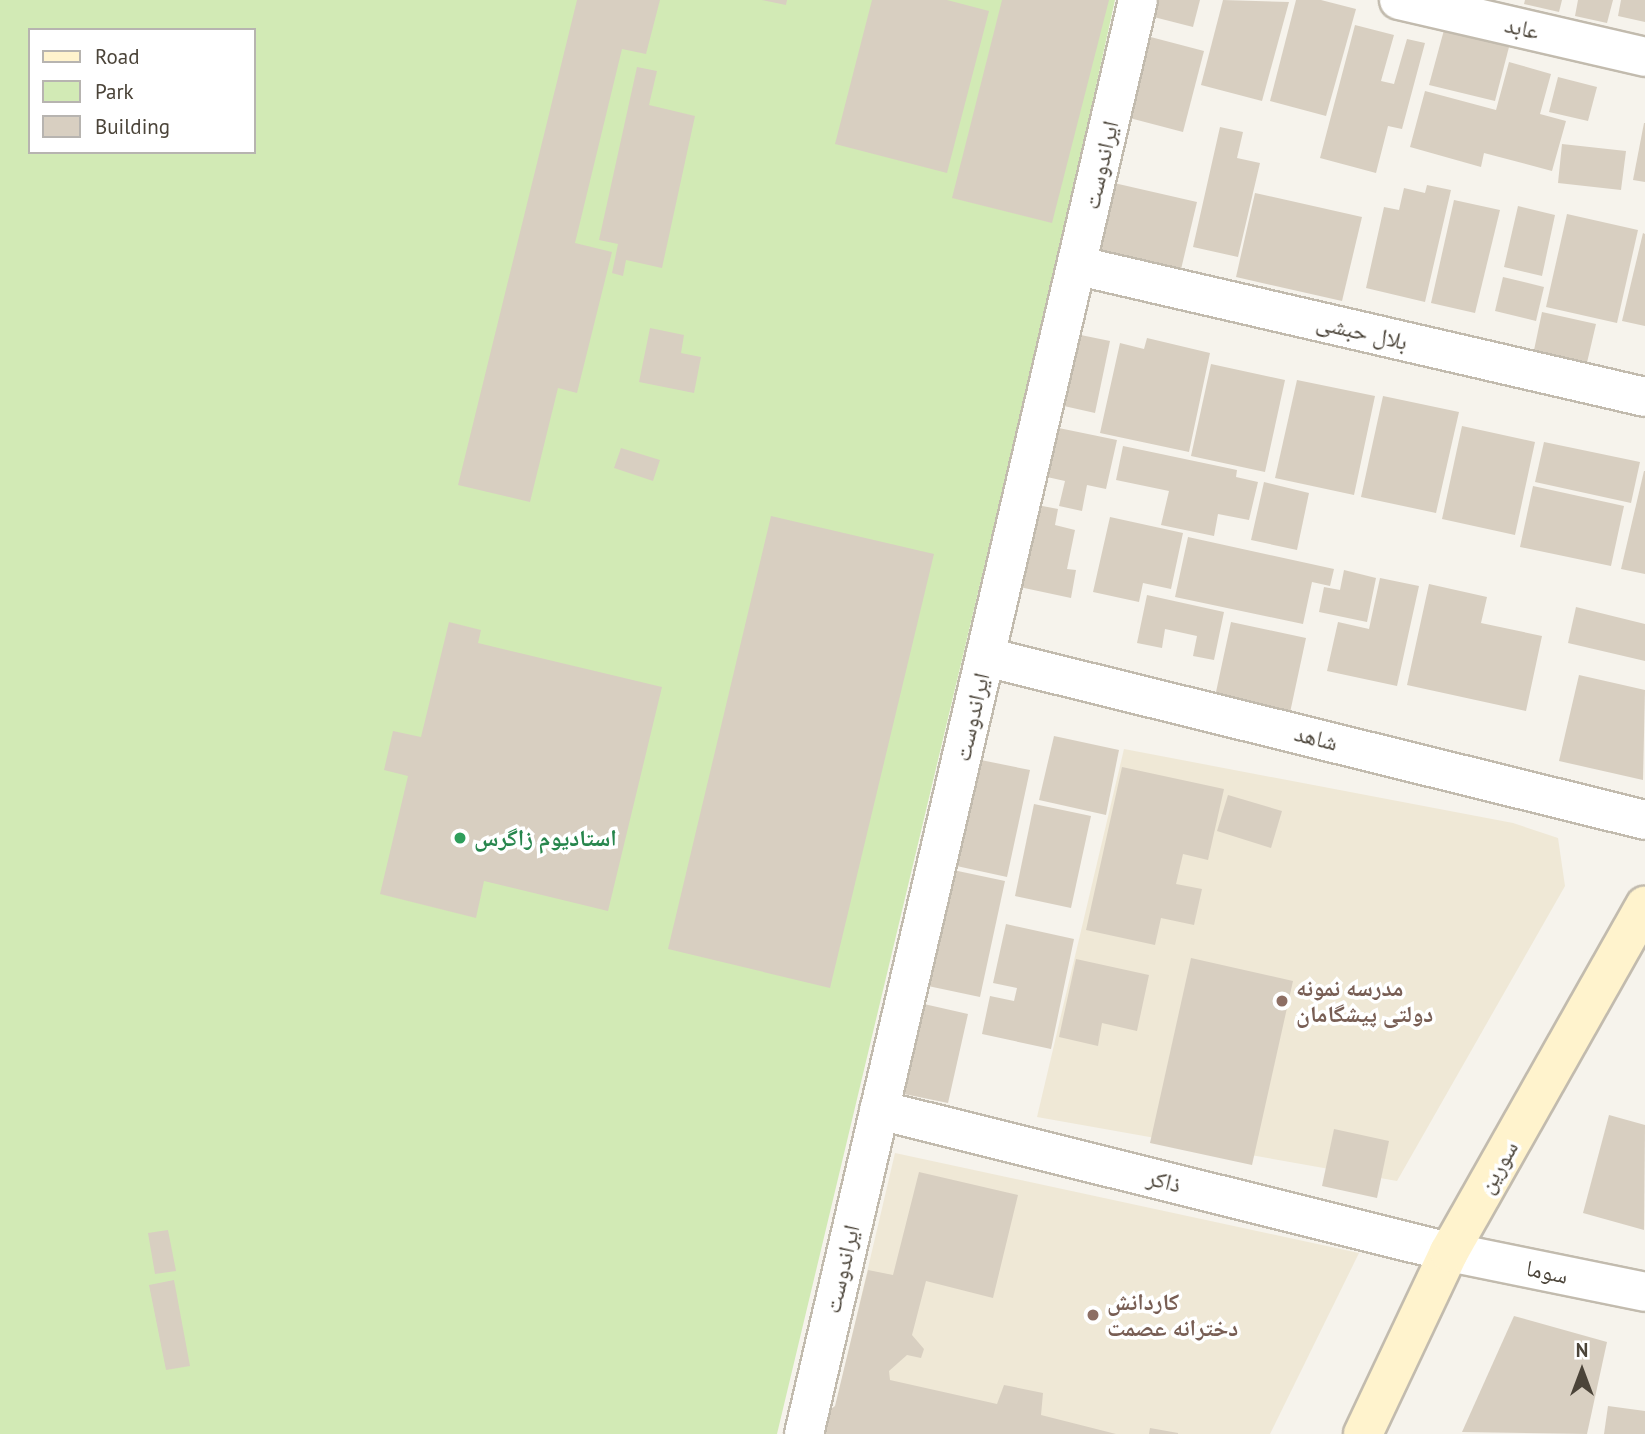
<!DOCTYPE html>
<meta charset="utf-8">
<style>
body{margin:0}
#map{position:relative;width:1645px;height:1434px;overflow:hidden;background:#f6f3ec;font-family:"PT Sans","Noto Naskh Arabic",sans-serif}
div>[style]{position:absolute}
.education>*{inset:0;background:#efe8d6}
.green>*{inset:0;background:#d2eab5}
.building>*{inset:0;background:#d8cfc1}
.roads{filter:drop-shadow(2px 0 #c2bbae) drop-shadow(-2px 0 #c2bbae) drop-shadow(0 2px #c2bbae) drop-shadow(0 -2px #c2bbae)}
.minor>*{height:38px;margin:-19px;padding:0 19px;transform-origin:19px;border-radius:19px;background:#fff}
.secondary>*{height:38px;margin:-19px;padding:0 19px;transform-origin:19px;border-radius:19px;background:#fff3cd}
.dots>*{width:19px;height:19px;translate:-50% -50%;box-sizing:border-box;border:4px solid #fff;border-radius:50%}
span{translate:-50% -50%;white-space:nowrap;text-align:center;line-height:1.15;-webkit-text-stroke:7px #fff;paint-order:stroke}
.street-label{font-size:23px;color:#4b4439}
.leisure-label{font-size:23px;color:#27864d;font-weight:700}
.left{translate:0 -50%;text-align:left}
.education-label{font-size:23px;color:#785e54;font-weight:700}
.legend{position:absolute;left:28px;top:28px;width:228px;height:126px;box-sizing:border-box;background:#fff;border:2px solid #b7b4b0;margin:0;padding:9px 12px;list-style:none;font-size:21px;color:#4b4439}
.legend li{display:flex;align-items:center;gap:14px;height:35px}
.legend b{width:35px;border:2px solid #b7b4b0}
.north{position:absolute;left:1547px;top:1336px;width:70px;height:70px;-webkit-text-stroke:5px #fff;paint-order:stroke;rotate:0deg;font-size:19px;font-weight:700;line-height:28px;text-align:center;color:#4b4439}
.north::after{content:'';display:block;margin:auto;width:24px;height:32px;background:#4b4439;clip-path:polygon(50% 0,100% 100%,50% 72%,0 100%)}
</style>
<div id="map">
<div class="education">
<i style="clip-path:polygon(1124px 749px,1513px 823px,1558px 838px,1565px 886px,1397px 1181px,1037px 1117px)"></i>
<i style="clip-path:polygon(895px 1153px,1359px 1253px,1270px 1434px,829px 1434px)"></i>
</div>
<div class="green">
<i style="clip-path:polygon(evenodd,0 0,1115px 0,1062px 241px,777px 1434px,0 1434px,0 0,30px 30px,254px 30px,254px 152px,30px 152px,30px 30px)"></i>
</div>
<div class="building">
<i style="clip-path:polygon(577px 0,660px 0,646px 54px,622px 49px,575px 243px,612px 252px,577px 393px,558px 388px,530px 502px,458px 485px)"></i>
<i style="clip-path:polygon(762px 0,787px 0,786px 5px)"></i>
<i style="clip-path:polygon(872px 0,947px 0,989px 11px,947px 173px,835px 144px)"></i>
<i style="clip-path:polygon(1002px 0,1109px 0,1052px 223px,952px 198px)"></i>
<i style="clip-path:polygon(1142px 0,1200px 0,1193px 27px,1138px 13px)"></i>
<i style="clip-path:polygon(1223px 0,1289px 2px,1262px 101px,1201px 85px)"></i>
<i style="clip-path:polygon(1296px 0,1321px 0,1356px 9px,1326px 116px,1270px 101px)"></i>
<i style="clip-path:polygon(1525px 0,1562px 0,1559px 12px,1524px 4px)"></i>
<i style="clip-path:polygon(1578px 0,1613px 0,1607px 23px,1575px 16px)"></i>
<i style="clip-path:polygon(1621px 0,1645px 0,1645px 22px,1618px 16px)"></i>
<i style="clip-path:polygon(1355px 25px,1394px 35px,1381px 81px,1394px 84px,1407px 39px,1425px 43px,1402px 129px,1388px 126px,1376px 173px,1320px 158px)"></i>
<i style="clip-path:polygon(1444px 30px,1509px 47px,1495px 101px,1429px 85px)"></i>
<i style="clip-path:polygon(1143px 35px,1204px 51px,1183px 132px,1122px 116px)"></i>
<i style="clip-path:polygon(1509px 62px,1551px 74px,1540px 114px,1566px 121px,1552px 171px,1484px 153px,1481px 167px,1410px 147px,1425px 91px,1496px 110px)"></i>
<i style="clip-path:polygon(637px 67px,657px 71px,649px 105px,695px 116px,662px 268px,626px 260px,623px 276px,612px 273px,618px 244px,599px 240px)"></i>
<i style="clip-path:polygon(1558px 77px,1597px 87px,1588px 121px,1549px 112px)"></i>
<i style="clip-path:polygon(1644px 123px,1645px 123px,1645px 182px,1633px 180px)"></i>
<i style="clip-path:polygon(1220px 127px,1243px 132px,1237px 158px,1260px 163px,1238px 257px,1193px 247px)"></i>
<i style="clip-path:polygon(1562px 144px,1626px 151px,1621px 190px,1558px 183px)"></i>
<i style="clip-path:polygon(1114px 183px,1197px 202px,1178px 282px,1097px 264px)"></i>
<i style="clip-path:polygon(1427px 185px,1451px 190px,1425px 302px,1366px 288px,1384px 207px,1399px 210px,1404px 188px,1425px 193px)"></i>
<i style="clip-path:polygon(1255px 193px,1362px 217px,1342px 301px,1236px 277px)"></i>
<i style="clip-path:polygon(1454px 200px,1500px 210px,1475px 313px,1431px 303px)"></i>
<i style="clip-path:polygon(1518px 206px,1555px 215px,1542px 276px,1504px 267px)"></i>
<i style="clip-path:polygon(1567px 214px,1638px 230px,1617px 323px,1546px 307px)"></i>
<i style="clip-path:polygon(1643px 233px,1645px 234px,1645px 326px,1622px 321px)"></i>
<i style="clip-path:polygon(1503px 277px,1544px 287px,1536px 321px,1495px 311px)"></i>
<i style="clip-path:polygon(1542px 312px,1596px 324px,1586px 367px,1533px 355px)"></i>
<i style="clip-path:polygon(650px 328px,684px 335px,681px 353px,701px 357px,694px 393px,639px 382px)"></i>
<i style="clip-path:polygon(1071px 333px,1110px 341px,1095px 413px,1055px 404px)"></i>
<i style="clip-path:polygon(1147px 338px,1210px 353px,1189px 452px,1100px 433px,1120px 343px,1144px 349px)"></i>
<i style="clip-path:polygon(1211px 364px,1285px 380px,1265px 472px,1191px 456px)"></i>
<i style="clip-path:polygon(1297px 380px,1375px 396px,1354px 495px,1275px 478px)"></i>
<i style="clip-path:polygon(1383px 396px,1459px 412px,1436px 513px,1361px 497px)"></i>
<i style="clip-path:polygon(1049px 426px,1117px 440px,1106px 489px,1087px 485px,1082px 511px,1059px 506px,1065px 481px,1038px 475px)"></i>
<i style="clip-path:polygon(1462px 426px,1535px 442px,1515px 535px,1442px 519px)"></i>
<i style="clip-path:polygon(1544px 442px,1640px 462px,1631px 503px,1535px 482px)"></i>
<i style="clip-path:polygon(1123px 446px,1237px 470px,1236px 477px,1258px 482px,1249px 520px,1218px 514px,1214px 536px,1161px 525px,1169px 491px,1116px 480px)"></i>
<i style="clip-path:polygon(621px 448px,660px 460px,653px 481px,614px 468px)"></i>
<i style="clip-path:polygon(1644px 471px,1645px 471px,1645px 574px,1621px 569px)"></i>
<i style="clip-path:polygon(1264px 482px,1309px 493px,1297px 550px,1251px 540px)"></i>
<i style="clip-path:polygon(1533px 486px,1624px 506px,1611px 566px,1520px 547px)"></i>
<i style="clip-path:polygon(1032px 504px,1058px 509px,1055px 525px,1075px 530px,1067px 569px,1076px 570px,1071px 598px,1015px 586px)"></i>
<i style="clip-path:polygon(771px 516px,934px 554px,830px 988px,668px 949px)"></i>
<i style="clip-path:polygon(1110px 517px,1183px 533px,1171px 589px,1143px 583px,1139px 602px,1093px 592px)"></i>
<i style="clip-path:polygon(1188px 537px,1334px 569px,1330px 586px,1312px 582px,1303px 624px,1175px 597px)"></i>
<i style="clip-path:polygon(1344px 570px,1376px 578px,1367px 622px,1319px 612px,1324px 587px,1340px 590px)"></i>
<i style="clip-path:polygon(1380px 578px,1419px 586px,1397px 686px,1327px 671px,1338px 622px,1369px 629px)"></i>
<i style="clip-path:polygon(1429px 584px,1487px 597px,1481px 623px,1542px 636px,1526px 711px,1407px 685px)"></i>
<i style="clip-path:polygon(1147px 595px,1224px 612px,1214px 660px,1193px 656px,1197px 636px,1165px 629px,1162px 648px,1137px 643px)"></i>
<i style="clip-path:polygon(1576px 607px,1645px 624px,1645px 661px,1568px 643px)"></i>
<i style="clip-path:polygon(449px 622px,481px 630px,478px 643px,662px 687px,608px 911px,484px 881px,476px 918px,380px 894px,408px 776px,384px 770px,393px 731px,421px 737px)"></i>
<i style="clip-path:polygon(1231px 622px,1306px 638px,1288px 722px,1213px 706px)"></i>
<i style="clip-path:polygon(1579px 675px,1645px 690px,1643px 780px,1559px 761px)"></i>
<i style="clip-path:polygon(1054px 736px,1119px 750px,1106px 815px,1039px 800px)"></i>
<i style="clip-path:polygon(976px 759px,1030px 770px,1007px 877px,952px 865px)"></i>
<i style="clip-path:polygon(1122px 767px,1224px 789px,1208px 860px,1183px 854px,1176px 884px,1202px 889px,1194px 925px,1161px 918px,1155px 945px,1086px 930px)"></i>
<i style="clip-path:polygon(1228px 795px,1282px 811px,1271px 848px,1217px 831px)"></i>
<i style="clip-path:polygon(1034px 804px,1091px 816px,1071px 908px,1015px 896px)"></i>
<i style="clip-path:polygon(953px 870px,1005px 881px,980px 997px,928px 986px)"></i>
<i style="clip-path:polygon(1006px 924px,1074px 939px,1051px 1049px,982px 1034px,990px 996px,1014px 1001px,1017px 988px,993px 983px)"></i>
<i style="clip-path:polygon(1191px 958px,1293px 981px,1252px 1165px,1150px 1143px)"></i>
<i style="clip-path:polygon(1076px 959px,1149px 975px,1137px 1031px,1102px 1023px,1098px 1046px,1059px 1037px)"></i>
<i style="clip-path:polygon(924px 1004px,968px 1014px,948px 1103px,904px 1094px)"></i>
<i style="clip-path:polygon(1609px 1115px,1645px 1125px,1644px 1230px,1583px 1213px)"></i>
<i style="clip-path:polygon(1334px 1129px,1389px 1141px,1377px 1198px,1322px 1186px)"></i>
<i style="clip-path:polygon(919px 1172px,1018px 1195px,993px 1298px,926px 1281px,912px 1335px,924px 1349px,921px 1358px,907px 1355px,889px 1371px,890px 1380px,997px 1404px,1004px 1385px,1043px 1393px,1041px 1415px,1116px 1434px,823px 1434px,827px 1412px,835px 1406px,868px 1270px,893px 1275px)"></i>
<i style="clip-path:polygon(168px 1230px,176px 1271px,155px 1274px,148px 1233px)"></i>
<i style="clip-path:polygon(174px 1280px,190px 1366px,166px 1370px,149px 1285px)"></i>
<i style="clip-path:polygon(1514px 1316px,1607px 1342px,1587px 1434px,1462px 1432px)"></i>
<i style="clip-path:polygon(1608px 1406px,1645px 1411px,1645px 1434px,1604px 1434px)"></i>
<i style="clip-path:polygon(1150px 1428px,1178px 1433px,1178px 1434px,1149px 1434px)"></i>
</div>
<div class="roads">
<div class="minor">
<i style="left:1399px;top:0;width:253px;rotate:13deg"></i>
<i style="left:1079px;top:266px;width:581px;rotate:13.03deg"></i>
<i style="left:986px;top:657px;width:679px;rotate:13.89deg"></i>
<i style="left:879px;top:1110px;width:587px;rotate:13.99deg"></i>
<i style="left:1449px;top:1252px;width:200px;rotate:11.5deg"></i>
<i style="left:804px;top:1434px;width:1472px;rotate:-76.89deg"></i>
</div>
<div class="secondary">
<i style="left:1363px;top:1434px;width:201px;rotate:-64.7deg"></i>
<i style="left:1449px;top:1252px;width:398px;rotate:-60.5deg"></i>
</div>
</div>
<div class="dots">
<i style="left:460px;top:838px;background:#2e9e5b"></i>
<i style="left:1282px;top:1001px;background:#8d6e63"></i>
<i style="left:1093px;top:1315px;background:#8d6e63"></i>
</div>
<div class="street-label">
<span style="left:1522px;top:28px;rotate:13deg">عابد</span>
<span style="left:1101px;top:165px;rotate:-77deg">ایراندوست</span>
<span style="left:1362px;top:332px;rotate:13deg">بلال حبشی</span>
<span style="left:972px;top:717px;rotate:-77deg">ایراندوست</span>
<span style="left:1316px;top:738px;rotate:14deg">شاهد</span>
<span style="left:1498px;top:1167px;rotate:-60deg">سورین</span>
<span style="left:1164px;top:1181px;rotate:14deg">ذاکر</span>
<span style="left:842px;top:1269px;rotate:-77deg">ایراندوست</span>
<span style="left:1547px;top:1272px;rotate:12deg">سوما</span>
</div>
<div class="leisure-label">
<span class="left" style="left:474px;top:838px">استادیوم زاگرس</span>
</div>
<div class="education-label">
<span class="left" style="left:1296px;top:1001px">مدرسه نمونه<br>دولتی پیشگامان</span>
<span class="left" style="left:1107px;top:1315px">کاردانش<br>دخترانه عصمت</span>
</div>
<ul class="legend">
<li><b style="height:9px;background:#fff3cd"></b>Road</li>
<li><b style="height:19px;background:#d2eab5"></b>Park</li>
<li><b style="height:19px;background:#d8cfc1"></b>Building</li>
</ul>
<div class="north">N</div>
</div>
